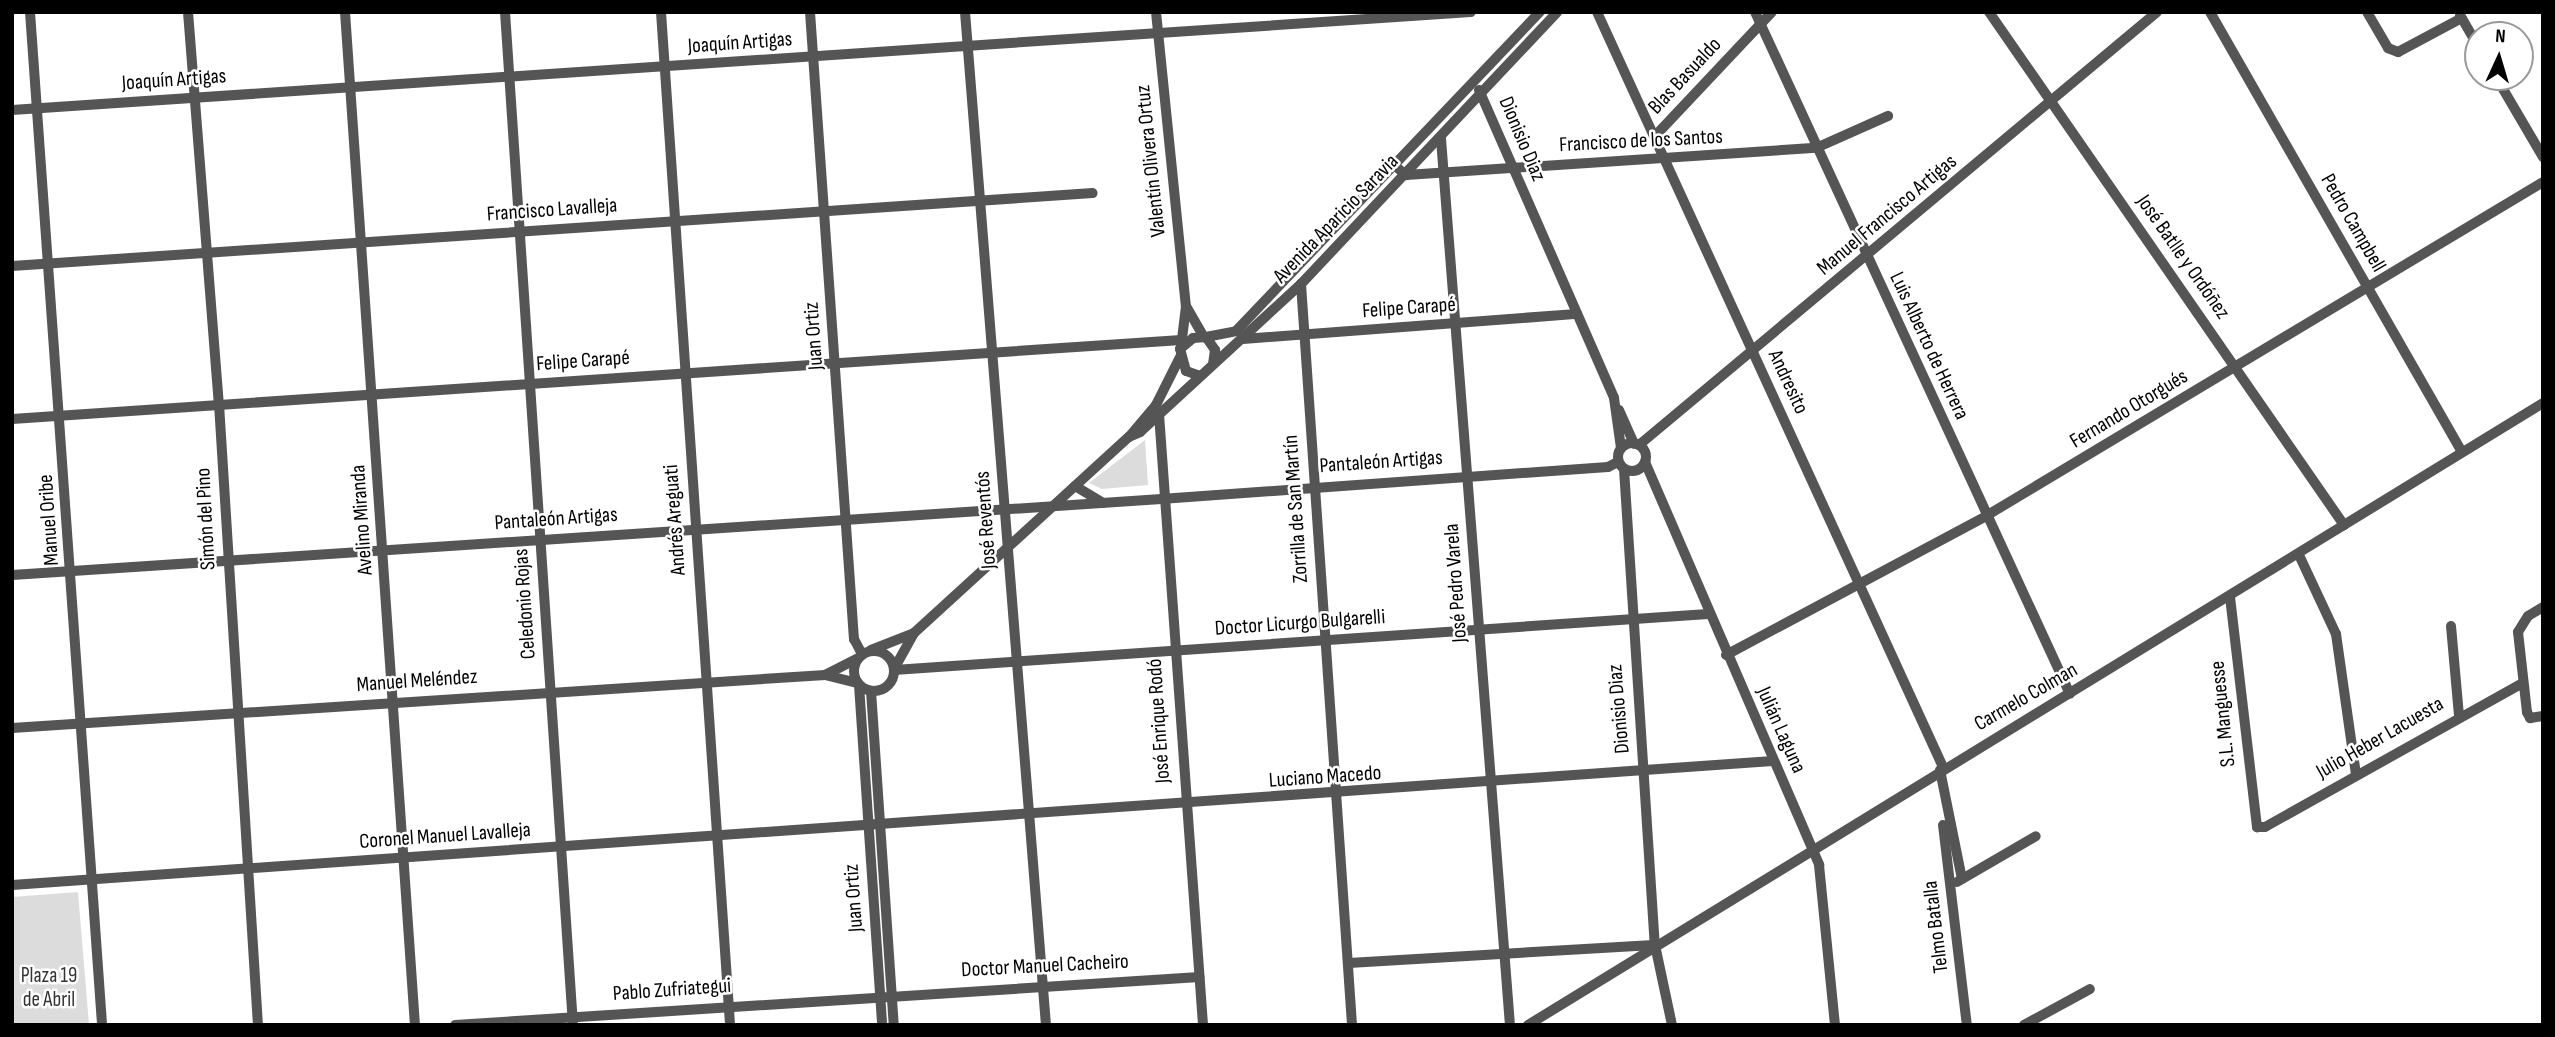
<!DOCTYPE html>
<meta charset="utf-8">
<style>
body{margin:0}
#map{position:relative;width:2555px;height:1037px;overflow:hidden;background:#fff;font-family:"Sofia Sans Condensed",sans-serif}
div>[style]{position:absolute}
.green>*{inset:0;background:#dcdcdc}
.minor>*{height:10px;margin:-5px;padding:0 5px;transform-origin:5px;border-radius:5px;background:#555}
.minor>.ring{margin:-5px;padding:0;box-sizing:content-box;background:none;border:10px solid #555;border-radius:50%}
span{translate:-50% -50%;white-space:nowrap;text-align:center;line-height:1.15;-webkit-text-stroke:5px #fff;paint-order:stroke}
.street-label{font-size:21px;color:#000}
.park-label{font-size:21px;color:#333}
.frame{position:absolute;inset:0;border:14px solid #000;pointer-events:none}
.north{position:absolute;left:2464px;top:21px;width:70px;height:70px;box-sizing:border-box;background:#fff;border:2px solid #999;border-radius:50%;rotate:4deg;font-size:19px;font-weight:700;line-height:28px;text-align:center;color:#000}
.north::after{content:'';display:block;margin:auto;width:24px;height:32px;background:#000;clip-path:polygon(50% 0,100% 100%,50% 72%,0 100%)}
</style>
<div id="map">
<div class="green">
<i style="clip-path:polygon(1145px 440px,1148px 485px,1102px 489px,1089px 483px)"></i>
<i style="clip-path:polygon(78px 892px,89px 1025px,12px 1025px,12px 897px)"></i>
</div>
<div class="minor">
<i style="left:30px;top:12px;width:1016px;rotate:85.93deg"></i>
<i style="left:188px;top:12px;width:393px;rotate:85.5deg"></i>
<i style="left:219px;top:404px;width:622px;rotate:86.41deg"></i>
<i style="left:345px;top:12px;width:1015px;rotate:86.05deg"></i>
<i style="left:505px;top:12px;width:1015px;rotate:86.16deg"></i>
<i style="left:661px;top:12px;width:1015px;rotate:86.1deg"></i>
<i style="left:810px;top:12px;width:629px;rotate:85.99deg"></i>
<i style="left:854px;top:639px;width:17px;rotate:62deg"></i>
<i style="left:965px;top:12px;width:1016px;rotate:85.43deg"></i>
<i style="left:1156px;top:12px;width:296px;rotate:84.2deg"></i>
<i style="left:1186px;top:306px;width:36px;rotate:60deg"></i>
<i style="left:1597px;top:12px;width:831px;rotate:65.38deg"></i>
<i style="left:1755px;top:12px;width:751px;rotate:65.21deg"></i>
<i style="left:1989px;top:12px;width:624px;rotate:55.32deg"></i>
<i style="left:2210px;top:12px;width:507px;rotate:60.2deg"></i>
<i style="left:2367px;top:12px;width:42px;rotate:59.7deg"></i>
<i style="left:2388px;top:48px;width:11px;rotate:22deg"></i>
<i style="left:2398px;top:52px;width:72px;rotate:-28deg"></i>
<i style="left:2460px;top:15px;width:36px;rotate:60deg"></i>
<i style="left:2496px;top:77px;width:93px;rotate:59.6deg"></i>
<i style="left:1479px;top:90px;width:336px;rotate:66.3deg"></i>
<i style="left:1614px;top:398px;width:50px;rotate:82deg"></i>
<i style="left:12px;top:110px;width:1462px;rotate:-3.84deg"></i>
<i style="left:1656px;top:135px;width:169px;rotate:-46.7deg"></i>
<i style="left:1441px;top:139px;width:889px;rotate:85.55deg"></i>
<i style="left:1394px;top:165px;width:16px;rotate:40deg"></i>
<i style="left:1406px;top:175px;width:411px;rotate:-3.8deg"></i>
<i style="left:1816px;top:148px;width:79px;rotate:-24deg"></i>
<i style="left:12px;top:266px;width:1083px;rotate:-3.86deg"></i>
<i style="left:1301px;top:284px;width:743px;rotate:86.06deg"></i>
<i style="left:1206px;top:337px;width:31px;rotate:-11deg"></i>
<i style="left:1236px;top:331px;width:441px;rotate:-46.4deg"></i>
<i style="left:1243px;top:339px;width:335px;rotate:-4.3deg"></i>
<i style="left:1181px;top:347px;width:41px;rotate:-83deg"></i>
<i style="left:1200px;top:376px;width:15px;rotate:-160deg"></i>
<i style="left:1186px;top:371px;width:23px;rotate:-105deg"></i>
<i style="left:1180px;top:349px;width:17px;rotate:-40deg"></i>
<i style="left:1193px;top:338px;width:13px;rotate:-4deg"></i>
<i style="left:1206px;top:337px;width:16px;rotate:55deg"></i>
<i style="left:1215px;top:350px;width:14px;rotate:98deg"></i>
<i style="left:1619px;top:410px;width:37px;rotate:66deg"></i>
<i style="left:1159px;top:414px;width:613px;rotate:85.88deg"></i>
<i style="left:12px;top:419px;width:1172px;rotate:-3.87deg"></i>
<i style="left:1129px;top:437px;width:12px;rotate:-24deg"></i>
<i style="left:1140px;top:432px;width:219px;rotate:-42.6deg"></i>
<i style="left:1301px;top:284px;width:374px;rotate:-46.7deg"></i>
<i class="ring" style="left:1618px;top:443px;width:18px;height:18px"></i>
<i style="left:1639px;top:445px;width:675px;rotate:-39.89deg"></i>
<i style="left:1645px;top:462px;width:439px;rotate:66.6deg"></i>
<i style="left:1819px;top:865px;width:161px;rotate:84.3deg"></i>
<i style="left:1624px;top:469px;width:477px;rotate:86.3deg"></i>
<i style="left:1655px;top:945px;width:82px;rotate:78deg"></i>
<i style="left:1075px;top:486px;width:33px;rotate:31deg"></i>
<i style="left:2299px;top:555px;width:87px;rotate:64.9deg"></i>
<i style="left:2336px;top:634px;width:141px;rotate:81.9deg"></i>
<i style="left:12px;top:575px;width:1152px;rotate:-3.78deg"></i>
<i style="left:1161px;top:499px;width:448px;rotate:-4.1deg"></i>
<i style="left:1608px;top:467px;width:11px;rotate:-27deg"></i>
<i style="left:2230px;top:597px;width:232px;rotate:83.3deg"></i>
<i style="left:2257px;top:827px;width:8px"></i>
<i style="left:2265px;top:827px;width:295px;rotate:-29.2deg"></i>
<i style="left:2543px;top:607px;width:17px;rotate:149deg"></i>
<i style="left:2528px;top:616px;width:19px;rotate:122deg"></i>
<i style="left:2518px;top:632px;width:81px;rotate:83.6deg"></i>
<i style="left:2527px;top:712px;width:7px;rotate:63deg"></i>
<i style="left:2530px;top:718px;width:13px;rotate:-9deg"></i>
<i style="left:2451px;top:626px;width:89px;rotate:84.9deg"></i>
<i style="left:871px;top:650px;width:46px;rotate:-21.6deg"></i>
<i class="ring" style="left:854px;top:651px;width:30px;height:30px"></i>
<i style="left:1726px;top:655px;width:295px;rotate:-28.1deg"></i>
<i style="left:1986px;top:516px;width:649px;rotate:-30.95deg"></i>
<i style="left:894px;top:669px;width:41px;rotate:-60.9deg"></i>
<i style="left:914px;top:633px;width:291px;rotate:-42.4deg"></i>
<i style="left:1129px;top:437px;width:42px;rotate:-49.8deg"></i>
<i style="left:1156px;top:405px;width:54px;rotate:-63.4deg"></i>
<i style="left:894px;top:670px;width:816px;rotate:-3.94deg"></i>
<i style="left:825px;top:675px;width:37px;rotate:-27deg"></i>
<i style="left:859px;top:685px;width:341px;rotate:86.1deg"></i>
<i style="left:871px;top:691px;width:335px;rotate:86.1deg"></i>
<i style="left:12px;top:728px;width:815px;rotate:-3.73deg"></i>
<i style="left:825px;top:675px;width:34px;rotate:14deg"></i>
<i style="left:1940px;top:770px;width:111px;rotate:78.6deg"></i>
<i style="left:1943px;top:825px;width:201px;rotate:83.2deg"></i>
<i style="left:1957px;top:882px;width:91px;rotate:-30.2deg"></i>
<i style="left:12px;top:885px;width:1765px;rotate:-4.03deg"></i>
<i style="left:1349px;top:963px;width:305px;rotate:-3.4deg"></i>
<i style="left:455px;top:1025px;width:746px;rotate:-3.69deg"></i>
<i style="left:1528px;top:1025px;width:1190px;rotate:-31.5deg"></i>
<i style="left:2024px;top:1025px;width:75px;rotate:-28.6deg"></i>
</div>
<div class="street-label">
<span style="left:740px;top:43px;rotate:-4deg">Joaquín Artigas</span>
<span style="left:1685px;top:76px;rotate:-47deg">Blas Basualdo</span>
<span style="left:174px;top:80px;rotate:-4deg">Joaquín Artigas</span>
<span style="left:1522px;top:139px;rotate:67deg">Dionisio Diaz</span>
<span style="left:1641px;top:141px;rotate:-3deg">Francisco de los Santos</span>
<span style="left:1151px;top:161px;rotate:-96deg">Valentín Olivera Ortuz</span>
<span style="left:552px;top:210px;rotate:-4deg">Francisco Lavalleja</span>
<span style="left:1887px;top:215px;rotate:-40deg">Manuel Francisco Artigas</span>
<span style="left:1336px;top:219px;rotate:-46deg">Avenida Aparicio Saravia</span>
<span style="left:2353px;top:223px;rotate:60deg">Pedro Campbell</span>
<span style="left:2183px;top:257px;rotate:55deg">José Batlle y Ordóñez</span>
<span style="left:1409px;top:308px;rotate:-4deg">Felipe Carapé</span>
<span style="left:814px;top:336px;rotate:-94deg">Juan Ortiz</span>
<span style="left:1929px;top:346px;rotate:65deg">Luis Alberto de Herrera</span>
<span style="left:583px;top:361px;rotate:-4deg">Felipe Carapé</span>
<span style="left:1788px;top:382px;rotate:65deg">Andresito</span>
<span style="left:2129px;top:409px;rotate:-31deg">Fernando Otorgués</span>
<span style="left:1381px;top:462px;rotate:-4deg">Pantaleón Artigas</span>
<span style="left:1296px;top:509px;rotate:-94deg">Zorrilla de San Martín</span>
<span style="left:206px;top:519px;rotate:-93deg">Simón del Pino</span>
<span style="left:556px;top:519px;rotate:-4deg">Pantaleón Artigas</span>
<span style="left:49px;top:520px;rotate:-94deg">Manuel Oribe</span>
<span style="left:362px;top:520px;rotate:-94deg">Avelino Miranda</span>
<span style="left:675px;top:520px;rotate:-94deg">Andrés Areguati</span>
<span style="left:986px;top:520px;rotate:-94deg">José Reventós</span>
<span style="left:1456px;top:583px;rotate:-94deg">José Pedro Varela</span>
<span style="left:525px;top:604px;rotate:-94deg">Celedonio Rojas</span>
<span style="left:1300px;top:623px;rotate:-4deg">Doctor Licurgo Bulgarelli</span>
<span style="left:417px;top:681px;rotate:-4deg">Manuel Meléndez</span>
<span style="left:2026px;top:697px;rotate:-30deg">Carmelo Colman</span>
<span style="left:1619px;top:709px;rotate:-95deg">Dionisio Diaz</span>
<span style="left:2223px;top:714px;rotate:-96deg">S.L. Manguesse</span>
<span style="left:1159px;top:721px;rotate:-94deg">José Enrique Rodó</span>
<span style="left:1781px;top:730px;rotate:66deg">Julián Laguna</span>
<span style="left:2380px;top:738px;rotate:-30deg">Julio Heber Lacuesta</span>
<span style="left:1325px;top:777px;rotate:-4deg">Luciano Macedo</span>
<span style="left:445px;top:836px;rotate:-4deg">Coronel Manuel Lavalleja</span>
<span style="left:854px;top:898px;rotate:-94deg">Juan Ortiz</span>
<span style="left:1936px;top:927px;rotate:-97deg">Telmo Batalla</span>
<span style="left:1045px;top:966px;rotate:-3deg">Doctor Manuel Cacheiro</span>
<span style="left:672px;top:990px;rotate:-4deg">Pablo Zufriategui</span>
</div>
<div class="park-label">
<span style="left:49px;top:988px">Plaza 19<br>de Abril</span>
</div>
<div class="frame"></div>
<div class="north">N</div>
</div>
